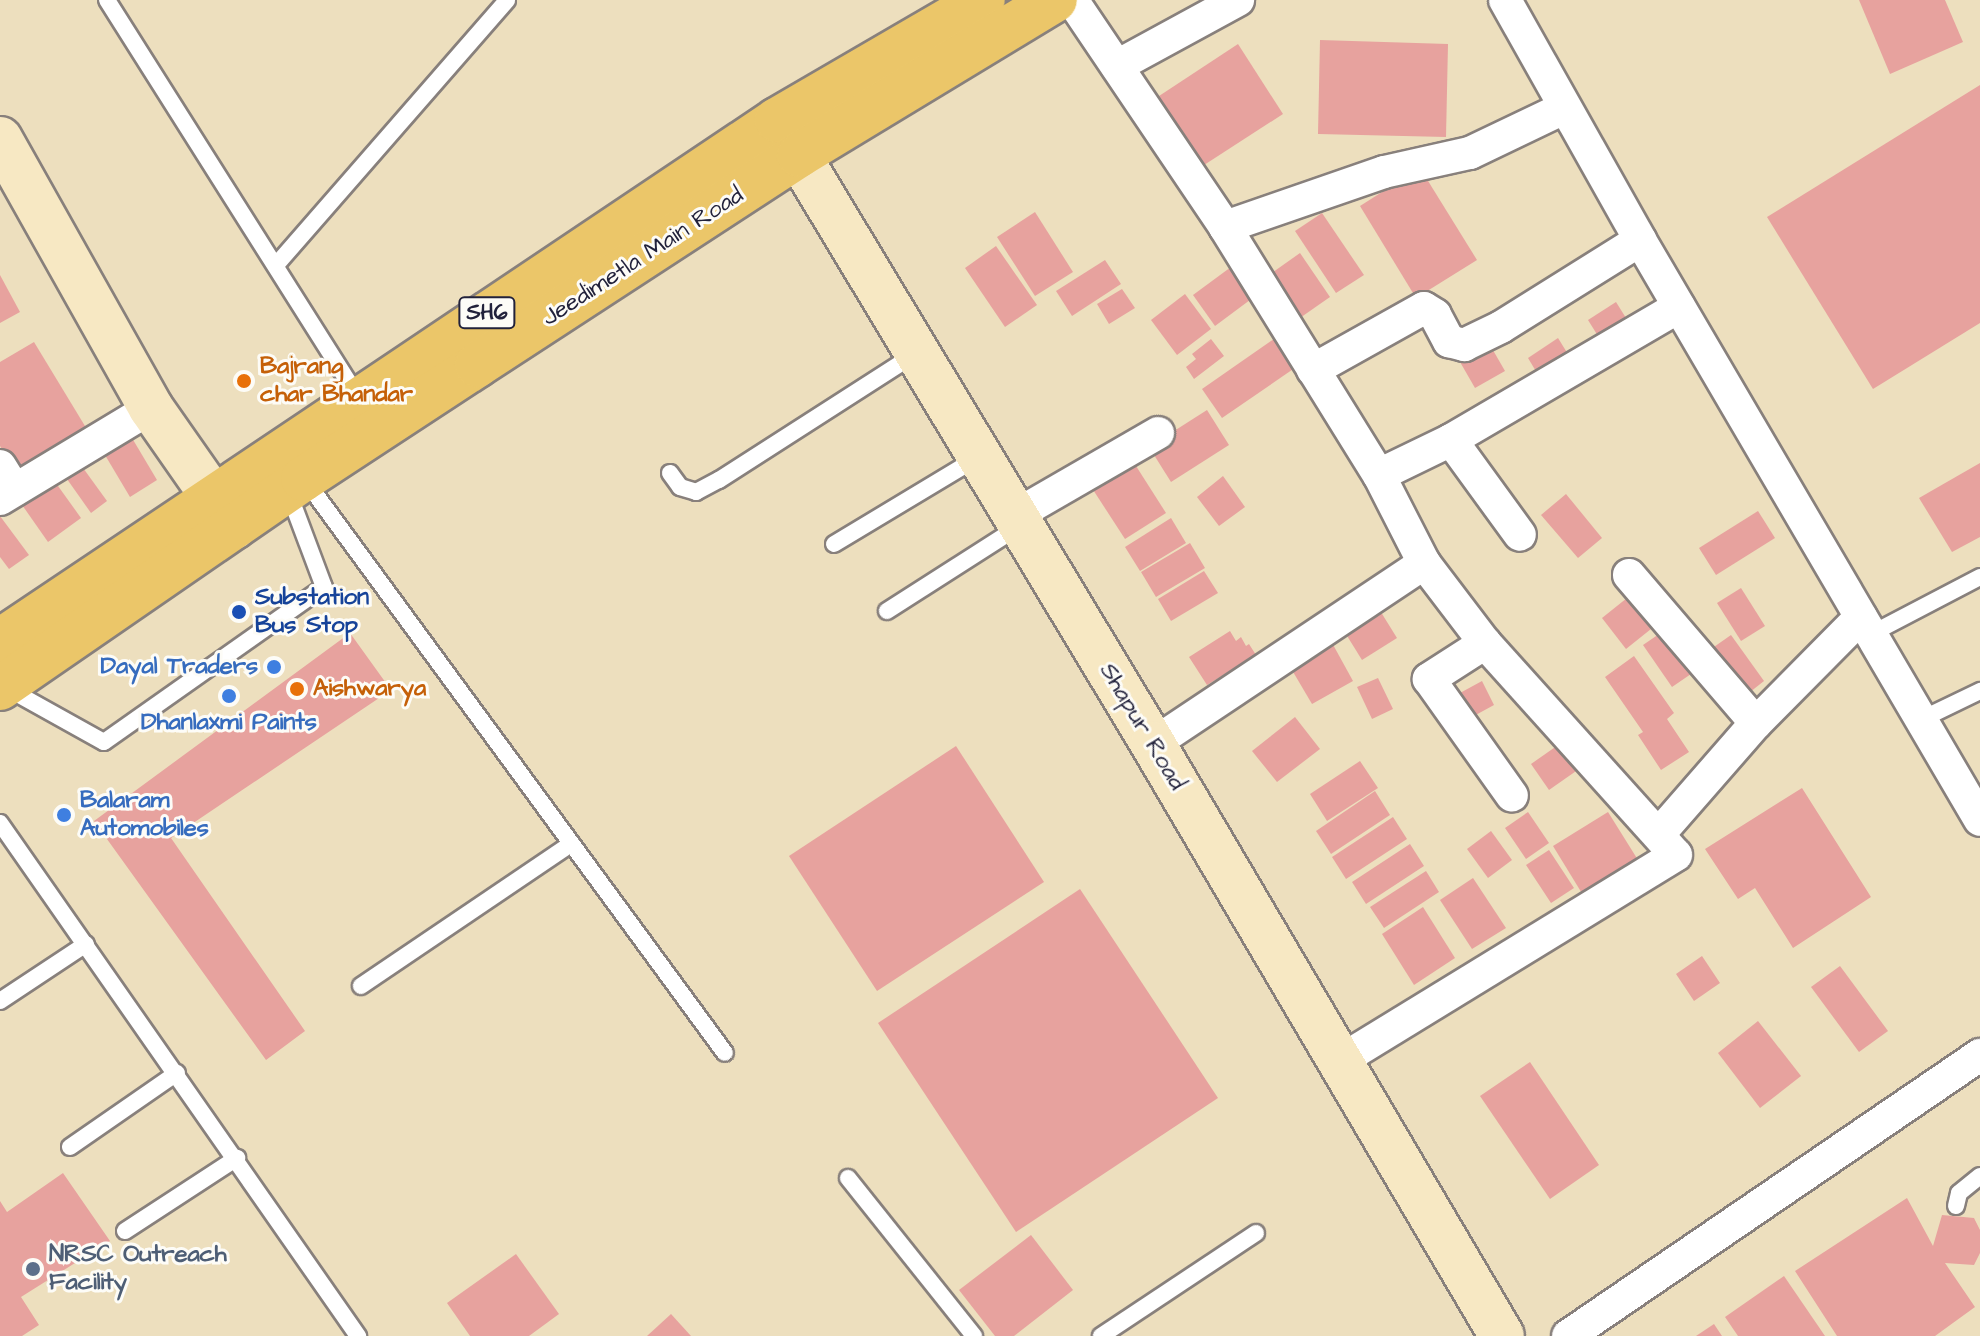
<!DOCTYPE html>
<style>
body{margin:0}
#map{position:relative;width:1980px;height:1336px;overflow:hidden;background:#eddfbe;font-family:"Architects Daughter",sans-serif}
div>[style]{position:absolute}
.building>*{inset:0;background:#e7a29e}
.roads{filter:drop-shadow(2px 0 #88807c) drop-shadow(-2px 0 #88807c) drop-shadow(0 2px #88807c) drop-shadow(0 -2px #88807c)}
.lane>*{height:16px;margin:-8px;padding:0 8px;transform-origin:8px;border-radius:8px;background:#fff}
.street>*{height:32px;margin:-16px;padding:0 16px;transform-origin:16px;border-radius:16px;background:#fff}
.secondary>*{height:44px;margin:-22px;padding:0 22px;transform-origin:22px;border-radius:22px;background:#f7e8c3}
.primary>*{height:44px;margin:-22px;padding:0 22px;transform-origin:22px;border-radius:22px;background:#ebc669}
.dots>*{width:22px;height:22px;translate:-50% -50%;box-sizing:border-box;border:4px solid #fdfcf7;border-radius:50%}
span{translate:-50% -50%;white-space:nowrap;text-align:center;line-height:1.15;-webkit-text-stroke:6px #fdfcf7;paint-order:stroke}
.shield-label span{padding:2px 6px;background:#fdfcf7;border:2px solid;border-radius:6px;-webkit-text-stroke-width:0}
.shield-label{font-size:22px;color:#22223b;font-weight:700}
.street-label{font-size:24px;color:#22223b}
.food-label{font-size:24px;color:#c56008;font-weight:700}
.left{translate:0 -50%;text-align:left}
.transit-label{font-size:24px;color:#164399;font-weight:700}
.shop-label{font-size:24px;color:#366cbe;font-weight:700}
.right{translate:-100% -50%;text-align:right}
.service-label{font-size:24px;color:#4e5e75;font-weight:700}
</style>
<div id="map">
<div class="building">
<i style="clip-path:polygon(1859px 0,1945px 0,1963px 42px,1890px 74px)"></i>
<i style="clip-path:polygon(1320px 40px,1448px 44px,1446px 137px,1318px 134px)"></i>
<i style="clip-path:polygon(1238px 44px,1283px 114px,1201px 167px,1156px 98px)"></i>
<i style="clip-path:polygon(1980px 85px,1980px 323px,1873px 389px,1767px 217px)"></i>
<i style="clip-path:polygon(1420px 168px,1477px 260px,1416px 298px,1360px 206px)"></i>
<i style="clip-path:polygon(1035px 212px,1073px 272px,1035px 296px,997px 237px)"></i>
<i style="clip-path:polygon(1322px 213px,1364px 275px,1336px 293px,1295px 231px)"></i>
<i style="clip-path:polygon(996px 246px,1037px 305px,1005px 327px,965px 268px)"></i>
<i style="clip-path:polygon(1300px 253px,1330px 297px,1297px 320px,1266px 277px)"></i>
<i style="clip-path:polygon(1105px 260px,1121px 284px,1072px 316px,1056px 291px)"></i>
<i style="clip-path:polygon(1231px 267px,1254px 297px,1215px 326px,1193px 295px)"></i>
<i style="clip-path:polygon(0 275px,20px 312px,0 323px)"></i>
<i style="clip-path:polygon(1122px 289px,1135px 308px,1109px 324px,1097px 304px)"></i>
<i style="clip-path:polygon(1185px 294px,1211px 329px,1177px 355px,1151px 320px)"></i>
<i style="clip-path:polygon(1616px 302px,1631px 326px,1603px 344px,1588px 320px)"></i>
<i style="clip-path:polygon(1281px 334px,1302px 363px,1222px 418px,1202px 389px)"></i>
<i style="clip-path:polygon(1486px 338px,1505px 371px,1475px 388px,1456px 355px)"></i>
<i style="clip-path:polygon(1558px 338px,1571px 359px,1540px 378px,1528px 358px)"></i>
<i style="clip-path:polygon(1211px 339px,1224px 356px,1194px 379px,1186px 367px,1196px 359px,1192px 354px)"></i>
<i style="clip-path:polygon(34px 342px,88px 431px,17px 474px,0 446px,0 362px)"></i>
<i style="clip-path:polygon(1207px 410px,1229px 445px,1171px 482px,1149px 447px)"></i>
<i style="clip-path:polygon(129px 433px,157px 480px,130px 497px,102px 450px)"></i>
<i style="clip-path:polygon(1129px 455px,1166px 513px,1125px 539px,1088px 482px)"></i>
<i style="clip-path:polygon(78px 461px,107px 501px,91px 513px,62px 472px)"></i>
<i style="clip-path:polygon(1980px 463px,1980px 537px,1952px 552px,1919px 498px)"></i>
<i style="clip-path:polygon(1223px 476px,1245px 507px,1219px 526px,1197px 497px)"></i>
<i style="clip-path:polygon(53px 479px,81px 518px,48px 542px,20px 502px)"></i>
<i style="clip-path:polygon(1566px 494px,1602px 538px,1578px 558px,1541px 515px)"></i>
<i style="clip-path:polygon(1758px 511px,1775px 538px,1716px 575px,1699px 548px)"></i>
<i style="clip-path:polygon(0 516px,29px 555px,9px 569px,0 557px)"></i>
<i style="clip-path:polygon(1171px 518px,1186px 543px,1140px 571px,1125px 547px)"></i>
<i style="clip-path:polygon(1190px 543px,1205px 568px,1156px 597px,1141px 572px)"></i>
<i style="clip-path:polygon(1204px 571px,1218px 593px,1171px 621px,1158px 599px)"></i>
<i style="clip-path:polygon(1741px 588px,1765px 626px,1741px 641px,1717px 603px)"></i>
<i style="clip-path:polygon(1627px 598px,1651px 629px,1626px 649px,1602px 618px)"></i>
<i style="clip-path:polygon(1379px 609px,1397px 638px,1362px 660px,1344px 631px)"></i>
<i style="clip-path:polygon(1230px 631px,1236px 641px,1241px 637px,1246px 646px,1249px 644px,1256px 655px,1207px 685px,1189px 657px)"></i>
<i style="clip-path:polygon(1662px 632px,1691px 674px,1672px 687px,1643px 645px)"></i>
<i style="clip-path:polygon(350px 633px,391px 690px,171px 838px,305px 1031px,266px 1060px,94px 821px)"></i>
<i style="clip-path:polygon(1731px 635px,1764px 681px,1745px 696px,1711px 649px)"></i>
<i style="clip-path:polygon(1331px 641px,1353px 681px,1312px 704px,1289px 665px)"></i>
<i style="clip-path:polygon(1634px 656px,1674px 713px,1667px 719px,1689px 752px,1661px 770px,1638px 735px,1643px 732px,1605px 677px)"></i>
<i style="clip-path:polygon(1378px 678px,1393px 709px,1372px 719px,1357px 687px)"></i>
<i style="clip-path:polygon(1482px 681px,1494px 705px,1472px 717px,1460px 693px)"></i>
<i style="clip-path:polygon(1295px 717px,1320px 749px,1277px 782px,1252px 751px)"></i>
<i style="clip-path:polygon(1561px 743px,1579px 769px,1549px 790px,1531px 764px)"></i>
<i style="clip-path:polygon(956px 746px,1044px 882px,877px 991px,789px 856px)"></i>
<i style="clip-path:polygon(1360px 761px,1378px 788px,1327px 821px,1310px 794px)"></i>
<i style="clip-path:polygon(1802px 788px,1871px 897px,1793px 948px,1755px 888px,1738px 899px,1705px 849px)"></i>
<i style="clip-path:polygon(1375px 791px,1390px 815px,1331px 854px,1316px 831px)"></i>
<i style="clip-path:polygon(1528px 812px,1549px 843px,1526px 859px,1505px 828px)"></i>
<i style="clip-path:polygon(1608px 812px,1638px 860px,1583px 895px,1553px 846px)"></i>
<i style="clip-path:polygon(1393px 817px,1407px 839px,1346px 879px,1332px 857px)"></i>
<i style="clip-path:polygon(1491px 831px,1512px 860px,1488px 878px,1467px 849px)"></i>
<i style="clip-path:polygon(1410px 844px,1424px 866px,1366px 904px,1352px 882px)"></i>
<i style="clip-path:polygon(1549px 850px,1574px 888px,1551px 903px,1526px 865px)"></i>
<i style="clip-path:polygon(1426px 871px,1439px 892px,1384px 928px,1370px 907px)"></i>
<i style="clip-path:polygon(1473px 878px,1506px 928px,1472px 949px,1440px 900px)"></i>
<i style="clip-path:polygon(1080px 889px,1218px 1098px,1016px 1232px,878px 1023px)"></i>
<i style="clip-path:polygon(1423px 907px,1455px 958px,1414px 985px,1382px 934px)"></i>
<i style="clip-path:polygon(1702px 956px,1720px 983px,1694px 1001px,1676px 974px)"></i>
<i style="clip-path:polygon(1840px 966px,1888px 1031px,1859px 1052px,1811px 987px)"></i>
<i style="clip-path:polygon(1758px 1021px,1801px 1076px,1760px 1108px,1718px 1053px)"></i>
<i style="clip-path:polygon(1530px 1062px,1599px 1165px,1550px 1199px,1480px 1096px)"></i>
<i style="clip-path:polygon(63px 1173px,110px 1241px,21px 1297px,39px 1325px,22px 1336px,0 1336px,0 1201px,7px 1212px)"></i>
<i style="clip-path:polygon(1907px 1198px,1933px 1246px,1942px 1215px,1974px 1218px,1980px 1230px,1980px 1253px,1974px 1265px,1945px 1263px,1975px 1307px,1935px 1336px,1837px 1336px,1795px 1271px)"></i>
<i style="clip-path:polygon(1031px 1235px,1073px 1290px,1014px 1336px,995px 1336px,959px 1290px)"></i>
<i style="clip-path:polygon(516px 1254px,559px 1314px,529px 1336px,470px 1336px,447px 1303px)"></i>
<i style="clip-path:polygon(1784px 1276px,1825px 1336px,1738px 1336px,1725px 1317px)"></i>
<i style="clip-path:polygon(671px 1314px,691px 1336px,647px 1336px)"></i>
<i style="clip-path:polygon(1714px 1324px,1722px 1336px,1696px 1336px)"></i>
</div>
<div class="roads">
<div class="lane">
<i style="left:107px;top:0;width:470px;rotate:57.7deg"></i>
<i style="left:277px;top:264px;width:350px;rotate:-48.9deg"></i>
<i style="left:670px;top:473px;width:17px;rotate:54deg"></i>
<i style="left:680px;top:487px;width:17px;rotate:17deg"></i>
<i style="left:696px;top:492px;width:26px;rotate:-28deg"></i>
<i style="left:719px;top:480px;width:235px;rotate:-32.7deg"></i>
<i style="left:305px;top:480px;width:710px;rotate:53.76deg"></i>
<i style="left:834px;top:544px;width:169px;rotate:-31deg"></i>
<i style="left:887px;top:611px;width:158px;rotate:-32.6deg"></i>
<i style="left:1871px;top:634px;width:123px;rotate:-27.6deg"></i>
<i style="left:5px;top:687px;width:113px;rotate:29.1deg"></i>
<i style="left:104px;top:742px;width:269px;rotate:-35.2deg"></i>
<i style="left:324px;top:587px;width:103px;rotate:-110.6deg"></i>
<i style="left:1920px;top:720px;width:67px;rotate:-25.8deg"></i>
<i style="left:0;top:823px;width:626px;rotate:55.09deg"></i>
<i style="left:361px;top:986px;width:254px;rotate:-34.1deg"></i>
<i style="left:0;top:1001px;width:103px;rotate:-33.5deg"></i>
<i style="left:70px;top:1147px;width:130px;rotate:-34.7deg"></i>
<i style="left:848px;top:1178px;width:202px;rotate:51.4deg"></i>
<i style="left:1956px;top:1206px;width:13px;rotate:-77deg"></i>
<i style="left:1959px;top:1193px;width:27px;rotate:-39deg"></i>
<i style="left:125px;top:1231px;width:134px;rotate:-33.1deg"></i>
<i style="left:1101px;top:1336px;width:186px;rotate:-33.6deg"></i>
</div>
<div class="street">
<i style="left:1072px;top:0;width:274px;rotate:56deg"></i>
<i style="left:1225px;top:227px;width:292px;rotate:58.2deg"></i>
<i style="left:1379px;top:475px;width:99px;rotate:62.9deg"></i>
<i style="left:1424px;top:563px;width:101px;rotate:52.7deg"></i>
<i style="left:1485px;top:643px;width:285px;rotate:48deg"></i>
<i style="left:1676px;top:855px;width:394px;rotate:148.5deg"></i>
<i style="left:1505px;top:0;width:275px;rotate:60.6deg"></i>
<i style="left:1640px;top:240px;width:672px;rotate:59.62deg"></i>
<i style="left:1117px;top:66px;width:138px;rotate:-28.6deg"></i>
<i style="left:1225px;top:227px;width:168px;rotate:-19.1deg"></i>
<i style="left:1384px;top:172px;width:88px;rotate:-12.5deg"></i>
<i style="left:1470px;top:153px;width:104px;rotate:-25.6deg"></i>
<i style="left:1313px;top:370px;width:127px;rotate:-29.2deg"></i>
<i style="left:1424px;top:308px;width:13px;rotate:32deg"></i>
<i style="left:1435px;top:315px;width:30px;rotate:62deg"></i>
<i style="left:1449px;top:341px;width:16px;rotate:15deg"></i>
<i style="left:1464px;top:345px;width:41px;rotate:-25.9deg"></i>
<i style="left:1501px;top:327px;width:164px;rotate:-32deg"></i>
<i style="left:1451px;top:440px;width:117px;rotate:54deg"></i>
<i style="left:0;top:466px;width:28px;rotate:58deg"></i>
<i style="left:1379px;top:475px;width:80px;rotate:-25.9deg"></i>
<i style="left:1451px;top:440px;width:264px;rotate:-30.3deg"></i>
<i style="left:0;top:499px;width:176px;rotate:-31.1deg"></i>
<i style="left:1016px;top:515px;width:164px;rotate:-30deg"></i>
<i style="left:1629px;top:575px;width:195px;rotate:49.4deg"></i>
<i style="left:1485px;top:643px;width:67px;rotate:147.3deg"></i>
<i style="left:1429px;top:679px;width:143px;rotate:54.6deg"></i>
<i style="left:1153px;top:744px;width:326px;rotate:-33.7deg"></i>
<i style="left:1659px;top:834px;width:147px;rotate:-48.9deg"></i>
<i style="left:1756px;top:723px;width:149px;rotate:-45.3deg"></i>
<i style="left:1568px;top:1336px;width:499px;rotate:-34.3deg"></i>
</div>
<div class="secondary">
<i style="left:778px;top:122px;width:726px;rotate:58.91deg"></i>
<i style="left:1153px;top:744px;width:687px;rotate:59.48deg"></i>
<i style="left:0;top:139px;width:308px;rotate:60.7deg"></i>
<i style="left:151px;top:408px;width:145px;rotate:55.1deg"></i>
</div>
<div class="primary">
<i style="left:0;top:641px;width:936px;rotate:-33.84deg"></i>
<i style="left:777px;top:120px;width:238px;rotate:-30.2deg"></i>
<i style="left:0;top:688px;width:368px;rotate:-34.6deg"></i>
<i style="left:303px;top:479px;width:208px;rotate:-33.2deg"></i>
<i style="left:477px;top:365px;width:384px;rotate:-33.1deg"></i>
<i style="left:799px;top:155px;width:299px;rotate:-31.2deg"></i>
</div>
</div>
<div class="dots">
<i style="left:244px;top:381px;background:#e8710a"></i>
<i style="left:239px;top:612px;background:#1a4fb4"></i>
<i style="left:274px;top:667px;background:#3f7fe0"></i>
<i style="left:297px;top:689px;background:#e8710a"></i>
<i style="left:229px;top:696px;background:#3f7fe0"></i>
<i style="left:64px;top:815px;background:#3f7fe0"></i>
<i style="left:33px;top:1269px;background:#5c6f8a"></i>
</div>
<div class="shield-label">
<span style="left:487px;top:313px">SH6</span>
</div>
<div class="street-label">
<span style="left:643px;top:257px;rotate:-33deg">Jeedimetla Main Road</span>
<span style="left:1142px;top:727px;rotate:59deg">Shapur Road</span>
</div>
<div class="food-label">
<span class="left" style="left:260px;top:381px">Bajrang<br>char Bhandar</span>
<span class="left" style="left:313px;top:689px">Aishwarya</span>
</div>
<div class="transit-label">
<span class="left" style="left:255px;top:612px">Substation<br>Bus Stop</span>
</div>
<div class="shop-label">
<span class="right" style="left:258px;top:667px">Dayal Traders</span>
<span style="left:229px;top:723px">Dhanlaxmi Paints</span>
<span class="left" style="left:80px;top:815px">Balaram<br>Automobiles</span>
</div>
<div class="service-label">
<span class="left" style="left:49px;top:1269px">NRSC Outreach<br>Facility</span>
</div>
</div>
